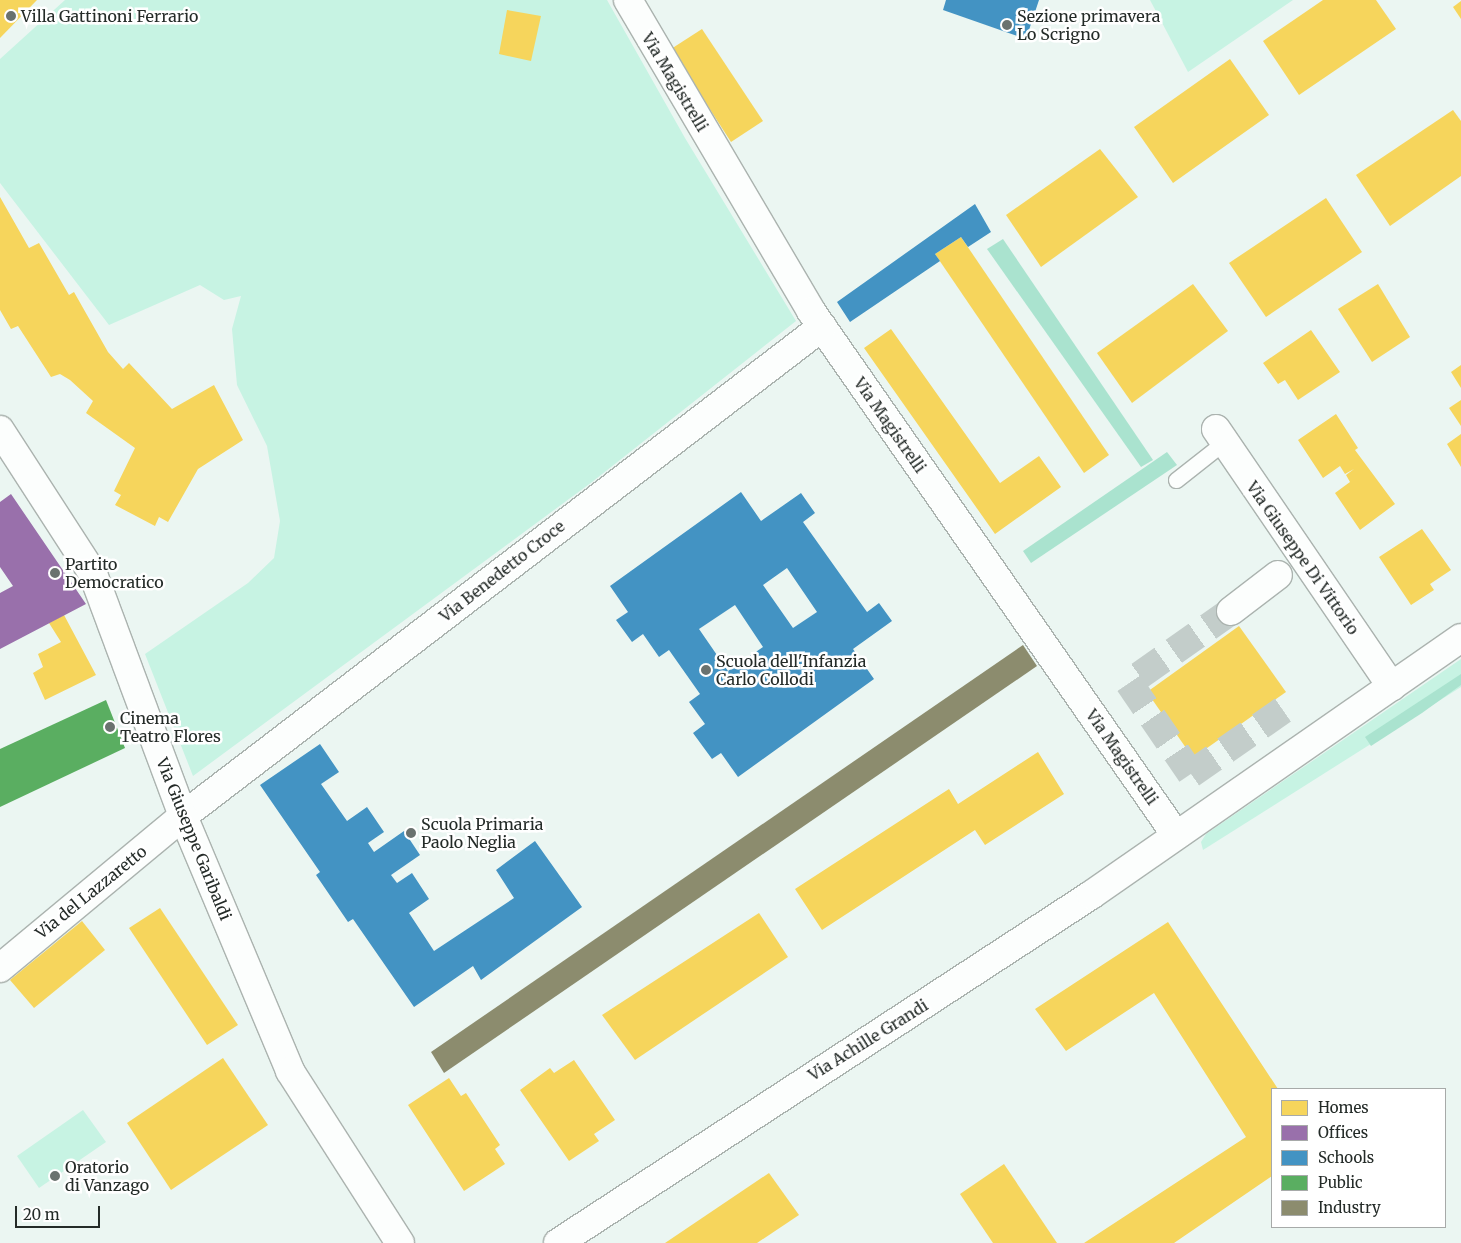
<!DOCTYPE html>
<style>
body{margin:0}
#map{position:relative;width:1461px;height:1243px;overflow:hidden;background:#ebf6f2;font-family:Merriweather,serif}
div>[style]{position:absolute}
.green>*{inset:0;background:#c7f3e3}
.forest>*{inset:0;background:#aae3cf}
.homes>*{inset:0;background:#f6d55c}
.offices>*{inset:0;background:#9970ab}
.schools>*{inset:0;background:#4393c3}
.public>*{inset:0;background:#5aae61}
.industry>*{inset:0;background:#8c8c6e}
.minor-tunnel>*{height:28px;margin-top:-14px;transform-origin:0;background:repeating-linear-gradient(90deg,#c3cdca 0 28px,transparent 0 42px)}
.roads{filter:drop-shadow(1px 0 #abb3af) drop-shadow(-1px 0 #abb3af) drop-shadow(0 1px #abb3af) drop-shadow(0 -1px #abb3af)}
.service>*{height:15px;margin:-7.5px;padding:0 7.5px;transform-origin:7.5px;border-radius:7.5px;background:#fcfefd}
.minor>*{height:28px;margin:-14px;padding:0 14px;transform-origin:14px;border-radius:14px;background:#fcfefd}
.tertiary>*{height:28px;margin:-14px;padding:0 14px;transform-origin:14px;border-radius:14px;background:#fcfefd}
.dots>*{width:14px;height:14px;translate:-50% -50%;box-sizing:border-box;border:2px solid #fff;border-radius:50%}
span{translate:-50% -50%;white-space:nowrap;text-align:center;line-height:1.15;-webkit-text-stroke:5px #fff;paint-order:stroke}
.poi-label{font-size:16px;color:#242b28}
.left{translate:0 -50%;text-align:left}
.street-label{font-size:16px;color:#242b28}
.legend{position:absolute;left:1271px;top:1088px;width:175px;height:140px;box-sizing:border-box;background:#fff;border:1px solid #a7aaa9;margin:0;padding:6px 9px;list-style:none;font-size:15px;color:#242b28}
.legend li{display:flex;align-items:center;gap:10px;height:25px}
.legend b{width:25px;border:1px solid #a7aaa9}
.scale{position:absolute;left:15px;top:1206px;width:85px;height:22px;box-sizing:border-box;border:2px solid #242b28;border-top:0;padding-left:6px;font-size:15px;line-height:18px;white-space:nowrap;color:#242b28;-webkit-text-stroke:4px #fff;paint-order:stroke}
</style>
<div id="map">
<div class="green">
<i style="clip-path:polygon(65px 0,607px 0,685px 138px,796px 321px,592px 482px,193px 776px,145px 654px,248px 583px,274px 558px,280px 521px,267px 446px,237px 385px,232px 329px,241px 296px,224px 300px,200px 285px,109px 325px,0 183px,0 59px)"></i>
<i style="clip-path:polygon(1150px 0,1293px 0,1188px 72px)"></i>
<i style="clip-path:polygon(1461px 659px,1461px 687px,1203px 850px,1201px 842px,1206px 834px)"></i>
<i style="clip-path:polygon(83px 1110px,106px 1142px,39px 1188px,17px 1156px)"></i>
</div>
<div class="forest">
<i style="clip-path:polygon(1003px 239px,1153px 460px,1141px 467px,987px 249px)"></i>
<i style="clip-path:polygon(1167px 452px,1177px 465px,1031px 563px,1023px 551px)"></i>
<i style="clip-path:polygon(1461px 674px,1461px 685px,1422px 713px,1371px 746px,1365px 737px)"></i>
</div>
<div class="homes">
<i style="clip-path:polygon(0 0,37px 0,0 38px)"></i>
<i style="clip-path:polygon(1323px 0,1376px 0,1396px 29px,1299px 95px,1263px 41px)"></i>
<i style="clip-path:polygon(1461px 1px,1461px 19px,1453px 7px)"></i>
<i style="clip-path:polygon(507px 10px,541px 16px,531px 61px,499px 54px)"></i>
<i style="clip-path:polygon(702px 29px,763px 121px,731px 142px,671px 49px)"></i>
<i style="clip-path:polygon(1230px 59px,1269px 115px,1173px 183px,1134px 127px)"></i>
<i style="clip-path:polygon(1453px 110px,1461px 121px,1461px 176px,1390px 226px,1356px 175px)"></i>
<i style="clip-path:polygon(1100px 149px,1138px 197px,1041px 267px,1006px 215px)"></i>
<i style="clip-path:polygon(0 197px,29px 248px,39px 243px,69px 295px,74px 292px,108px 352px,123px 369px,129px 363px,172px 409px,214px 385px,243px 440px,198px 469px,168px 522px,159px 517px,155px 526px,115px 505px,121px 495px,114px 491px,135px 448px,86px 413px,93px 401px,70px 380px,60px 374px,51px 377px,18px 326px,11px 329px,0 310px)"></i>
<i style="clip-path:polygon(1326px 198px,1362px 252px,1266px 317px,1229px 263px)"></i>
<i style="clip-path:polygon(961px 237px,1109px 455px,1084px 473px,935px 254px)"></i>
<i style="clip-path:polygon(1193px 284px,1228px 331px,1132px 403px,1097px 353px)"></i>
<i style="clip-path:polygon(1378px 284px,1410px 337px,1372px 362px,1338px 309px)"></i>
<i style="clip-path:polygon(891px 329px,1000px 483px,1039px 456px,1061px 487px,995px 534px,864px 348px)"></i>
<i style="clip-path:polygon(1311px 330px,1340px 372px,1298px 400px,1285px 380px,1278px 384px,1263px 363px)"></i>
<i style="clip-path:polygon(1461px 365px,1461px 388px,1451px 372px)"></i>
<i style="clip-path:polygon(1461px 400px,1461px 426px,1449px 408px)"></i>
<i style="clip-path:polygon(1336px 414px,1358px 448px,1355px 450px,1395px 504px,1360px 530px,1335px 493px,1350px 482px,1346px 475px,1354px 469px,1345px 474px,1340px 466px,1323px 478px,1298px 440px)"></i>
<i style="clip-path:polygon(1461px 434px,1461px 467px,1447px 444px)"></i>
<i style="clip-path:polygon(1422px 529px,1451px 570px,1430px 584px,1434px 590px,1411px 605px,1379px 557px)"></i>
<i style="clip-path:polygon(64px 615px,96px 675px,45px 700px,33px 673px,43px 667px,38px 654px,61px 642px,49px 623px)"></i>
<i style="clip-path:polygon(1239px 626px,1286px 692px,1193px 758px,1147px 692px)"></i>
<i style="clip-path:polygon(1038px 752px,1064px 794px,985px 845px,975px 830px,822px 930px,795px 889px,949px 789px,958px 804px)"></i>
<i style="clip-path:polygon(160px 908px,238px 1025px,207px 1045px,129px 928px)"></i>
<i style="clip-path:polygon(759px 913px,788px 957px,635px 1060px,602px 1015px)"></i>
<i style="clip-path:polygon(82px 921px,105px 950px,34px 1008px,10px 980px)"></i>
<i style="clip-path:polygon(1168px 922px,1278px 1089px,1272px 1089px,1272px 1176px,1174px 1243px,1084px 1243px,1246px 1137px,1154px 993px,1066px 1051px,1035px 1009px)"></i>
<i style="clip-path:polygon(223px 1058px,268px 1125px,171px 1190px,127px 1123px)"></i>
<i style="clip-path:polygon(574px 1060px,615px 1120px,594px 1134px,599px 1141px,569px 1161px,520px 1090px,550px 1068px,554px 1073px)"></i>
<i style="clip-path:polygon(449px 1078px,461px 1096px,466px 1093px,500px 1145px,495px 1149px,505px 1164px,464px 1191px,408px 1105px)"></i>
<i style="clip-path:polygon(1004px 1164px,1057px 1243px,993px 1243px,960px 1194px)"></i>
<i style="clip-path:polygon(769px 1173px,799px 1215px,757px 1243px,665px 1243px)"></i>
</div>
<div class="offices">
<i style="clip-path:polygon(11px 494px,86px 604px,0 649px,0 593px,13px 586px,0 567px,0 502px)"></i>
</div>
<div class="schools">
<i style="clip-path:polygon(946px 0,1039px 0,1026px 39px,943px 10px)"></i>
<i style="clip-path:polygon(975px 204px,991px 232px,968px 247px,961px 237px,935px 254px,940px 261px,850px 322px,837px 302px)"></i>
<i style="clip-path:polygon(evenodd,741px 492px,761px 521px,801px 493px,815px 513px,803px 522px,867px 612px,879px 603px,892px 621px,853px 649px,874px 679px,738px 777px,721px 753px,712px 759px,693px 733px,705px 724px,689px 702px,700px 694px,669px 650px,659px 657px,643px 634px,632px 642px,616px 620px,628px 612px,610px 586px,741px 492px,787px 568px,817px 612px,793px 628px,763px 585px,787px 568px,741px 492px,735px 605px,763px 647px,728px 671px,699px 629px,735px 605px)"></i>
<i style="clip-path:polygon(320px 744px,339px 772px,321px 784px,347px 821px,367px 807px,384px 832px,368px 843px,374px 852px,404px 831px,420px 855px,391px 875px,397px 883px,412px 873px,429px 899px,409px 913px,434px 951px,514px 898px,496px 870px,535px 841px,582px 907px,481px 980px,473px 966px,414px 1007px,353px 919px,348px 922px,316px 875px,320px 872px,260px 785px)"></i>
</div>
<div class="public">
<i style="clip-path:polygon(106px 700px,125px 748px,0 807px,0 749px)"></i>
</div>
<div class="industry">
<i style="clip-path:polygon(1023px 645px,1037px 666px,444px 1073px,431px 1052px)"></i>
</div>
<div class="minor-tunnel">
<i style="left:1231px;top:611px;width:125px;rotate:144.8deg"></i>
<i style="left:1129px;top:683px;width:110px;rotate:55.7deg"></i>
<i style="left:1191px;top:774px;width:112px;rotate:-34.8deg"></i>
</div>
<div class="roads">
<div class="service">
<i style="left:1176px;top:480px;width:60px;rotate:-38.2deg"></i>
</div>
<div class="minor">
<i style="left:628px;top:0;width:361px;rotate:59.5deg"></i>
<i style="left:811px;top:311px;width:639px;rotate:55.14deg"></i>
<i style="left:1216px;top:429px;width:312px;rotate:55.7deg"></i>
<i style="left:1231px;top:611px;width:59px;rotate:-37.5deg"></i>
<i style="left:0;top:968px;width:238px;rotate:-39.7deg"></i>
<i style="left:183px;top:816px;width:805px;rotate:-37.43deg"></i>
<i style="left:558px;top:1243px;width:637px;rotate:-33.14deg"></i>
<i style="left:1091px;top:895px;width:450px;rotate:-34.8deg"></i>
</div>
<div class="tertiary">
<i style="left:0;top:430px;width:171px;rotate:57.1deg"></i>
<i style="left:93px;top:574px;width:258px;rotate:69.6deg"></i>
<i style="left:183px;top:816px;width:277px;rotate:67.2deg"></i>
<i style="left:290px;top:1071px;width:204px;rotate:57.4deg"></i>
</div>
</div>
<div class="dots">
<i style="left:11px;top:16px;background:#6a726f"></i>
<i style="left:1007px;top:25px;background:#6a726f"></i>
<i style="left:55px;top:573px;background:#6a726f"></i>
<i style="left:706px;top:670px;background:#6a726f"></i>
<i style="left:110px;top:727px;background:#6a726f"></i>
<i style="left:411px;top:833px;background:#6a726f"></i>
<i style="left:55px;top:1176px;background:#6a726f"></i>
</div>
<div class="poi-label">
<span class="left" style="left:21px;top:16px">Villa Gattinoni Ferrario</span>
<span class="left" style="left:1017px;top:25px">Sezione primavera<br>Lo Scrigno</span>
<span class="left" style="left:65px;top:573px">Partito<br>Democratico</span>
<span class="left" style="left:716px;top:670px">Scuola dell'Infanzia<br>Carlo Collodi</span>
<span class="left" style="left:120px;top:727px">Cinema<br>Teatro Flores</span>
<span class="left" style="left:421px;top:833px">Scuola Primaria<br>Paolo Neglia</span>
<span class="left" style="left:65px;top:1176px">Oratorio<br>di Vanzago</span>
</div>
<div class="street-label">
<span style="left:675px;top:82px;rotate:59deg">Via Magistrelli</span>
<span style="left:890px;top:425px;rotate:55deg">Via Magistrelli</span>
<span style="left:1303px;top:558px;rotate:55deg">Via Giuseppe Di Vittorio</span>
<span style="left:502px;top:571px;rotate:-38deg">Via Benedetto Croce</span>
<span style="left:1122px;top:757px;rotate:55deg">Via Magistrelli</span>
<span style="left:194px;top:839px;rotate:68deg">Via Giuseppe Garibaldi</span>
<span style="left:91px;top:892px;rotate:-39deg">Via del Lazzaretto</span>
<span style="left:868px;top:1040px;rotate:-32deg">Via Achille Grandi</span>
</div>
<ul class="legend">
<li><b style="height:14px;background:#f6d55c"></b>Homes</li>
<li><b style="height:14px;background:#9970ab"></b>Offices</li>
<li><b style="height:14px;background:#4393c3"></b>Schools</li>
<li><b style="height:14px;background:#5aae61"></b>Public</li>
<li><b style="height:14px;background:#8c8c6e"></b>Industry</li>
</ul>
<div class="scale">20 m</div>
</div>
